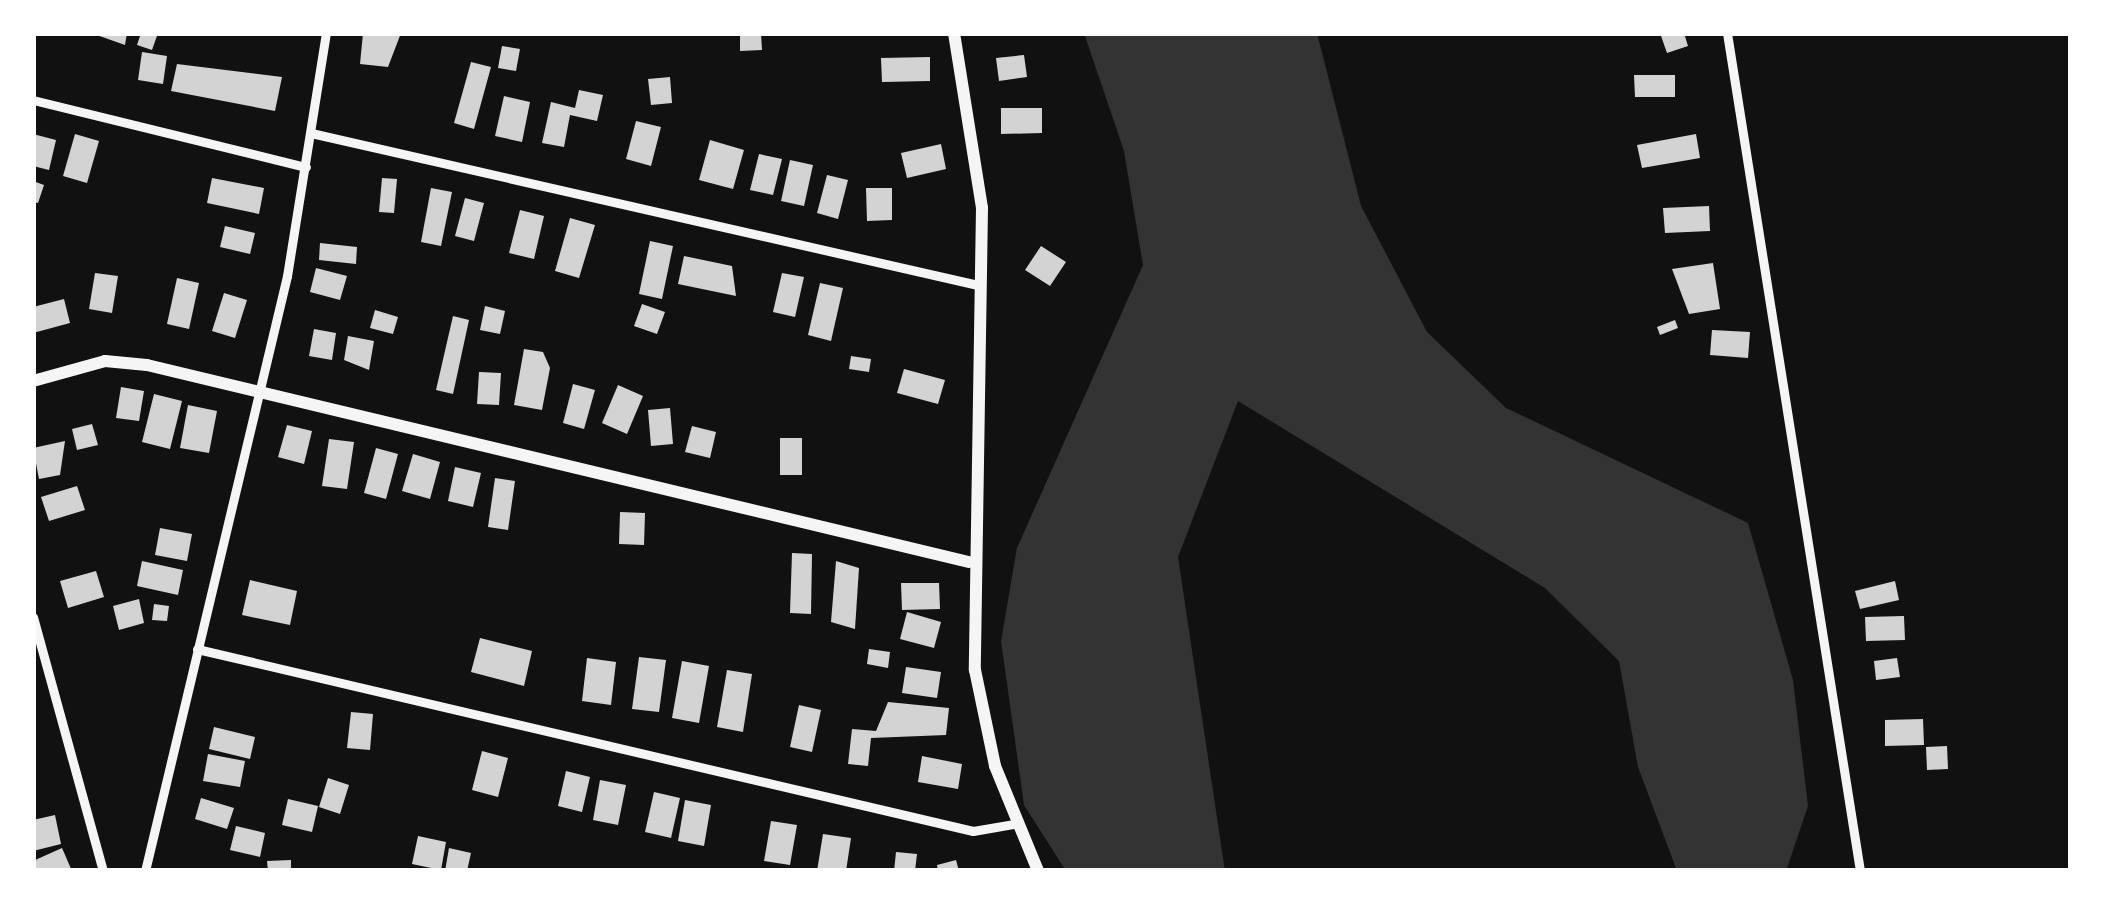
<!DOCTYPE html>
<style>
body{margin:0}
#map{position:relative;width:2104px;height:904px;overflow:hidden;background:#111;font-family:Quicksand,sans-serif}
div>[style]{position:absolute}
.water>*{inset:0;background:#333}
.building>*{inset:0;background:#d3d3d3}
.minor>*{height:9px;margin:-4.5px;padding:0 4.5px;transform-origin:4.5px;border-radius:4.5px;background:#f5f5f5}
.tertiary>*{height:12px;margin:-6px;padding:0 6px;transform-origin:6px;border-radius:6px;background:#f5f5f5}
span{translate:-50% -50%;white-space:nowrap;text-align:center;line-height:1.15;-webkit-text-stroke:9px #fff;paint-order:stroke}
.frame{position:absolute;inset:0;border:36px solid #fff;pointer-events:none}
</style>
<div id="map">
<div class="water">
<i style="clip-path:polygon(1084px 33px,1317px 33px,1361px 206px,1427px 332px,1506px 408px,1748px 523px,1793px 680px,1808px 806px,1786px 871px,1677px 871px,1638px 767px,1619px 661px,1545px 588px,1238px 401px,1178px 557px,1225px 871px,1066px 871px,1024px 805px,1001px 641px,1017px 548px,1143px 265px,1124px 151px)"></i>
</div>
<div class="building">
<i style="clip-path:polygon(91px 33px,127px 33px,125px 45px)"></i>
<i style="clip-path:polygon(141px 33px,158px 33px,152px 50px,137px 45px)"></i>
<i style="clip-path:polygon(363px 33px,401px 33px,388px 67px,360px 64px)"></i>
<i style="clip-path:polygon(740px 33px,761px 33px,762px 50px,740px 51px)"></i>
<i style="clip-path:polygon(1660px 33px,1684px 33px,1688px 46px,1667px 53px)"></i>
<i style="clip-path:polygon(502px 46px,520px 49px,516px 71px,498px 68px)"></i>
<i style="clip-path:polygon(142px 52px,167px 56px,163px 84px,138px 80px)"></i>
<i style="clip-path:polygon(1024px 55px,1027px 77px,999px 81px,996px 58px)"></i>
<i style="clip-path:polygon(930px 57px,930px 81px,882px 82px,881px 58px)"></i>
<i style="clip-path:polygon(471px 62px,491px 67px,474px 129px,454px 123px)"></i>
<i style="clip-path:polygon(177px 64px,282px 77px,275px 111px,171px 91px)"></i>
<i style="clip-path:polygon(1634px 75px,1675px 75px,1675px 97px,1635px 97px)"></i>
<i style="clip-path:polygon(670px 77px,672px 103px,651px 105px,648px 79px)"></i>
<i style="clip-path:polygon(579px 90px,603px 95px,597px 121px,570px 115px,564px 147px,542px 143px,551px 102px,575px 108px)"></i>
<i style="clip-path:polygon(504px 96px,530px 102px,522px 142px,495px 136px)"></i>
<i style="clip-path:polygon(1001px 108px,1042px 108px,1042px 133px,1001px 134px)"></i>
<i style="clip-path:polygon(636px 121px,661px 127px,651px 166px,626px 159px)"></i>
<i style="clip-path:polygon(33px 134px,56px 140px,49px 170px,33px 166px)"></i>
<i style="clip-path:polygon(75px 134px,99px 141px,87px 183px,63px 176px)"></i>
<i style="clip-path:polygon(1696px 134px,1700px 158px,1642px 168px,1637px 145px)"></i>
<i style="clip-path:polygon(710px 140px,744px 150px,733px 189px,699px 180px)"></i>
<i style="clip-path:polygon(941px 144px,946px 169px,907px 178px,901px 153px)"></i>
<i style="clip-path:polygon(759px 154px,782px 159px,773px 195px,750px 190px)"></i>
<i style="clip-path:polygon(790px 160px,813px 165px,804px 206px,781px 201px)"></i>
<i style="clip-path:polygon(827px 175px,848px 180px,838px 219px,817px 213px)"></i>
<i style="clip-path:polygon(212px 178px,264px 188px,259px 214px,207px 203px)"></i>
<i style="clip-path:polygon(382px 178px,397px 179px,394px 213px,379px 212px)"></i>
<i style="clip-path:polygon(33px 181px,44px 185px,38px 203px,33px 202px)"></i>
<i style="clip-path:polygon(431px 188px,452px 192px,441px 246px,421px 242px)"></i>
<i style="clip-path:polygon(866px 188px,892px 188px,892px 220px,867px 221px)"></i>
<i style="clip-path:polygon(465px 198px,484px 203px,474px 241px,455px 236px)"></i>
<i style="clip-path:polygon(1709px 206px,1710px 231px,1665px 233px,1663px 208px)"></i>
<i style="clip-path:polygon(520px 210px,544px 216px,534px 259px,509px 253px)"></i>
<i style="clip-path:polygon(570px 218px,595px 225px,579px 278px,555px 271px)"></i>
<i style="clip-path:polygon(225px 226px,255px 233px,250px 254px,220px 247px)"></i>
<i style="clip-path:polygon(650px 241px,673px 246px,662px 299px,639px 294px)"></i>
<i style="clip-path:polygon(320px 243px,357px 247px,356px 264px,319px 260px)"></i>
<i style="clip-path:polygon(1041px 246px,1066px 262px,1050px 286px,1025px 270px)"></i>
<i style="clip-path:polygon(684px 256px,732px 266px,736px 296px,678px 284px)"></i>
<i style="clip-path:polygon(1713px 263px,1720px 309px,1689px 314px,1672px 269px)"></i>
<i style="clip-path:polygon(316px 268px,347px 276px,340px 300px,310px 292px)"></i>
<i style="clip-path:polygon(95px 273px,118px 276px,112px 313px,89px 309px)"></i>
<i style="clip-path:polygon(782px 273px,804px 277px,795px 317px,773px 312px)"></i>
<i style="clip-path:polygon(177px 278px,199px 283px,189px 329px,167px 324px)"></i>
<i style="clip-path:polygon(820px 283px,843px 288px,831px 341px,808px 335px)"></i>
<i style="clip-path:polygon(224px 293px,247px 300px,235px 338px,212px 331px)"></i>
<i style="clip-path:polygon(64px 299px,70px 323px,33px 333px,33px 307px)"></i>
<i style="clip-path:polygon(642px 304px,665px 312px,657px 334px,634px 326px)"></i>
<i style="clip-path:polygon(485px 306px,505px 311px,500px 334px,480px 330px)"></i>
<i style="clip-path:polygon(375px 310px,398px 317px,393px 334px,370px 328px)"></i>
<i style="clip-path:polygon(453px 316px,469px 320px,453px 394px,436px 390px)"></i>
<i style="clip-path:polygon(1675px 320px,1678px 328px,1660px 335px,1657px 327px)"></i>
<i style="clip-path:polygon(314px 329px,336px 333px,332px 360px,309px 356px)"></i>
<i style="clip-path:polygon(1712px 330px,1750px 332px,1748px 358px,1710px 355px)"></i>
<i style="clip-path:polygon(348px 336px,374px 341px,369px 370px,344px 360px)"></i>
<i style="clip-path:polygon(524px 349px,543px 352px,550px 368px,542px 410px,514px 405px)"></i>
<i style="clip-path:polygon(851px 356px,871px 359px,869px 372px,849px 369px)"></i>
<i style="clip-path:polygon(904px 369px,945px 380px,938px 404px,897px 393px)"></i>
<i style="clip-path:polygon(479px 372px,501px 373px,499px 405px,477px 404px)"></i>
<i style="clip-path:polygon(573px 384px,595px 390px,584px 429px,563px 423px)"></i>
<i style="clip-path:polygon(618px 385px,643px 396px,627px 434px,602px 423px)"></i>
<i style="clip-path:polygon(121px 387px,144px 391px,139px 421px,116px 418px)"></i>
<i style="clip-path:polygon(154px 394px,182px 401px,170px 449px,142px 442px)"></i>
<i style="clip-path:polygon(188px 405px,217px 411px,209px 453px,180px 448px)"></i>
<i style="clip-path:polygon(670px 408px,673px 444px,651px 446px,648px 410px)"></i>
<i style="clip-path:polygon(92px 424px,98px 445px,77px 450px,72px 429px)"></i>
<i style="clip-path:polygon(287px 425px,312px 431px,304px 464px,278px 457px)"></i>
<i style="clip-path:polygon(692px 426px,716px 432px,710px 458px,685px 452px)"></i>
<i style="clip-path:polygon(780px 438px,802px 438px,802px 475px,780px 475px)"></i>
<i style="clip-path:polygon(329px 439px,354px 442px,347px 489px,322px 486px)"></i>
<i style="clip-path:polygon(65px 441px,60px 475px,39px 479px,33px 448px)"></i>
<i style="clip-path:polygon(376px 448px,398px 454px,386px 499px,364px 493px)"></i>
<i style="clip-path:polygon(413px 454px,440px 462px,430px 499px,402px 491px)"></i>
<i style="clip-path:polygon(455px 467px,481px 473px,473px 507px,448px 501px)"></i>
<i style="clip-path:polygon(495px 478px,515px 481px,508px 530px,488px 527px)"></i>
<i style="clip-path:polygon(77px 486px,85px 510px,49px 521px,41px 497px)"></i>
<i style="clip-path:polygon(620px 512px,645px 513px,644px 545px,619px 544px)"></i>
<i style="clip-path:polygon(160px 528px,192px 534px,187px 561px,155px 555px)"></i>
<i style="clip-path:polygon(792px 553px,812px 554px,811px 614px,790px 613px)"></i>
<i style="clip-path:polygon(142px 561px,183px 570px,178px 595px,137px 586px)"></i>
<i style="clip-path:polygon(836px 561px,859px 568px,855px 629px,831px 622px)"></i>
<i style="clip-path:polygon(96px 571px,104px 597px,68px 608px,60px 581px)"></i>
<i style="clip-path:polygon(250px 580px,297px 591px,290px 625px,242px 615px)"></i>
<i style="clip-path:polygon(1895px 581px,1899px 600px,1860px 609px,1855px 591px)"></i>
<i style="clip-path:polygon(901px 583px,939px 583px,940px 609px,902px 610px)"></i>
<i style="clip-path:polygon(139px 599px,144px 623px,119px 630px,113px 606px)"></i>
<i style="clip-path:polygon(154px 604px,169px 606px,167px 621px,152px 620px)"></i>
<i style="clip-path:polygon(907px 612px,941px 622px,934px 648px,900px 639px)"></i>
<i style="clip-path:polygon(1904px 616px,1905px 640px,1866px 641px,1865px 617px)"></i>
<i style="clip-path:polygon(480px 638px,532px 651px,524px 686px,471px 672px)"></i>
<i style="clip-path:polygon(869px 649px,890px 652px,888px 668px,867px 664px)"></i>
<i style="clip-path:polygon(639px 657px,666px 660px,659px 712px,632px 709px)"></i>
<i style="clip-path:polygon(587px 658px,616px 662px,611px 705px,582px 701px)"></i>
<i style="clip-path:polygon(1897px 658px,1900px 677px,1876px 680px,1874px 661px)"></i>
<i style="clip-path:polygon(682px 661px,709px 666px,699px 723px,672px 718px)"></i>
<i style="clip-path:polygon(906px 667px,941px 672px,937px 698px,902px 693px)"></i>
<i style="clip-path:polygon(727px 670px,752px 674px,743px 732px,717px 727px)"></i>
<i style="clip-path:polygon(888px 702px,949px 708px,946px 735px,871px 738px,868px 766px,848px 764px,852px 729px,876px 731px)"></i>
<i style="clip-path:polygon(799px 705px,821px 710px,812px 752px,790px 747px)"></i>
<i style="clip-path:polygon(351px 712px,373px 714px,370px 750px,347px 748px)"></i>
<i style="clip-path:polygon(1923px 719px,1924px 745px,1885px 746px,1885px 720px)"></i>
<i style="clip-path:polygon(214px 727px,255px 737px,250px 759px,209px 749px)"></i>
<i style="clip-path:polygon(1947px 746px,1948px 769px,1927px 770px,1926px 747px)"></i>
<i style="clip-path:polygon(482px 751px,508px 758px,498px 797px,472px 790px)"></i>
<i style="clip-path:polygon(208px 754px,245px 761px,240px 787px,203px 781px)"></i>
<i style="clip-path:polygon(922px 756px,962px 764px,958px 789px,918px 782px)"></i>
<i style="clip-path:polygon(566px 771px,590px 777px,582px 812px,558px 806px)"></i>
<i style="clip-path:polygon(328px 778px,349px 785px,340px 814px,319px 807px)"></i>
<i style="clip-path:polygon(600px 780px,626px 785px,618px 825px,593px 820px)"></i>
<i style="clip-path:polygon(654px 792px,680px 798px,671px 838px,645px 832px)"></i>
<i style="clip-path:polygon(201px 798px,234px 808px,227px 829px,195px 819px)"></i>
<i style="clip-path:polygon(288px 799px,318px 806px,312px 832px,282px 825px)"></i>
<i style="clip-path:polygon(685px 800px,711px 805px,704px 846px,678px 841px)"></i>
<i style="clip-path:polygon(55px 815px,61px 844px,33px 851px,33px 820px)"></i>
<i style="clip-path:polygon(771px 821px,797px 825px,790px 865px,764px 861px)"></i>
<i style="clip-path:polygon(236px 826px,265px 833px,260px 857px,230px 850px)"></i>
<i style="clip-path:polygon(823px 834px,851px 838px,846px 871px,817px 871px)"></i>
<i style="clip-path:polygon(418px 836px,446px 842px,441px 870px,412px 864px)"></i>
<i style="clip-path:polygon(62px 848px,72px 871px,34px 871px,33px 861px)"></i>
<i style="clip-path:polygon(449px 848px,471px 853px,467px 871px,445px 871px)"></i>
<i style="clip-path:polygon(896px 852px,917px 854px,915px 871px,894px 871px)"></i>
<i style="clip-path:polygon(291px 860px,291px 871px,268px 871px,267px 861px)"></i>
<i style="clip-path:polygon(956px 860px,959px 871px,938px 871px,937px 865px)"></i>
</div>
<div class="minor">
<i style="left:1727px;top:33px;width:848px;rotate:80.98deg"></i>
<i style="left:33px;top:100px;width:281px;rotate:13.8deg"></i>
<i style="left:311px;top:133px;width:684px;rotate:12.84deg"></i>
<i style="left:33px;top:617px;width:263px;rotate:74.6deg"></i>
<i style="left:197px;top:649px;width:797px;rotate:13.2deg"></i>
<i style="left:973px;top:831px;width:42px;rotate:-9.7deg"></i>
<i style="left:145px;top:871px;width:612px;rotate:-76.58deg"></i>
<i style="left:287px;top:276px;width:246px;rotate:-80.9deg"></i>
</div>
<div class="tertiary">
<i style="left:954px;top:33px;width:177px;rotate:80.9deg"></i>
<i style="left:982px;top:208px;width:462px;rotate:90.9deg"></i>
<i style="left:975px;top:670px;width:98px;rotate:78.2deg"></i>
<i style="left:995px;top:766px;width:113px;rotate:67.7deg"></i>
<i style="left:33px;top:381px;width:75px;rotate:-15.5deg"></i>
<i style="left:105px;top:361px;width:42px;rotate:5.4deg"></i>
<i style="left:147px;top:365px;width:845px;rotate:13.48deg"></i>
</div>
<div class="frame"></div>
</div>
